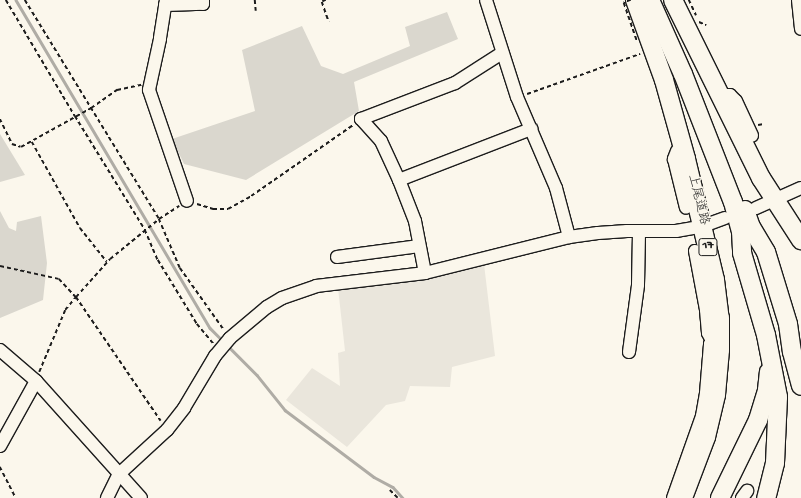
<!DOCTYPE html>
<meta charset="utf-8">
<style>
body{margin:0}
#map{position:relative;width:801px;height:498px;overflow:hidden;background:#fbf7ec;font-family:"Gochi Hand","Klee One",sans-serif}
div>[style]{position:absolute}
.built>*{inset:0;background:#eae6dc}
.green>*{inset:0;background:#dad7ce}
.stream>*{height:2.5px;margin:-1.25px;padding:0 1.25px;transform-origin:1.25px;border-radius:1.25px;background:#afaca5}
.path>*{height:1.5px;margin-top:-0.75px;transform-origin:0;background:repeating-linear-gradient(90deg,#1c1c1c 0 4px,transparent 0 7px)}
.roads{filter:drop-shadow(1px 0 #1c1c1c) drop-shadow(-1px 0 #1c1c1c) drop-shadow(0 1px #1c1c1c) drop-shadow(0 -1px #1c1c1c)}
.minor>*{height:12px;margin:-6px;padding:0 6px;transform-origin:6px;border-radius:6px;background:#fbf7ec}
.highway>*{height:18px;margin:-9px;padding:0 9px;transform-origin:9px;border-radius:9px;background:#fbf7ec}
.path-bridge>*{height:1.5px;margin-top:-0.75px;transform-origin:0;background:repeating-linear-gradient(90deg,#1c1c1c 0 4px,transparent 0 7px)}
span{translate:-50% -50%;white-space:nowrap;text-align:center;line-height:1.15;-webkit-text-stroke:3px #fbf7ec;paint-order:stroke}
.shield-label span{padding:1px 3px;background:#fbf7ec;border:1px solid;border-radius:3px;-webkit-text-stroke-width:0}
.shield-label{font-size:12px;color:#1c1c1c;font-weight:700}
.street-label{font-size:13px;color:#1c1c1c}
</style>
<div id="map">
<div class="built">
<i style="clip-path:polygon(484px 264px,495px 356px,452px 367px,450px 387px,410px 386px,405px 401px,386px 405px,347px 447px,286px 400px,312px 368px,340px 386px,338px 353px,345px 351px,338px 288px)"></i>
</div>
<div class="green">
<i style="clip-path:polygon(447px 12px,458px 39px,354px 82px,359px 111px,246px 180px,184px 164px,172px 139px,255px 111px,242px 50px,302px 26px,321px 66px,343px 74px,410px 46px,405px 27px)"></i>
<i style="clip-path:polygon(0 134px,25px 175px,0 182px)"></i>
<i style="clip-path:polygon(0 211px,9px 228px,16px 231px,17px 222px,41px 216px,47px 263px,43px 300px,0 318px)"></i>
</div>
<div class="stream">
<i style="left:16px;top:0;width:381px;rotate:59.4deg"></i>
<i style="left:210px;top:328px;width:18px;rotate:45deg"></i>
<i style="left:228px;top:346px;width:41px;rotate:45deg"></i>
<i style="left:257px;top:375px;width:45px;rotate:51.3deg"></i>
<i style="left:285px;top:410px;width:111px;rotate:37deg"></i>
<i style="left:374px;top:477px;width:21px;rotate:28deg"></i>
<i style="left:393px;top:487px;width:15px;rotate:48deg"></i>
</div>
<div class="path">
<i style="left:6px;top:0;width:135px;rotate:59.3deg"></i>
<i style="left:75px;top:116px;width:134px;rotate:58.4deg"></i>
<i style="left:145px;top:230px;width:33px;rotate:67deg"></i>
<i style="left:158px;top:260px;width:75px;rotate:58.6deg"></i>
<i style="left:197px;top:324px;width:26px;rotate:50deg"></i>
<i style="left:25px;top:0;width:257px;rotate:58.5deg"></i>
<i style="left:159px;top:219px;width:53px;rotate:66.8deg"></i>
<i style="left:180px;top:268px;width:76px;rotate:54.6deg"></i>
<i style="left:255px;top:0;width:11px;rotate:85deg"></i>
<i style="left:326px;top:0;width:4px;rotate:153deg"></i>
<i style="left:322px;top:2px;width:21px;rotate:71deg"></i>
<i style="left:689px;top:0;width:17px;rotate:65deg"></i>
<i style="left:699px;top:22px;width:8px;rotate:23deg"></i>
<i style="left:527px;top:94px;width:120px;rotate:-19.5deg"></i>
<i style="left:0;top:119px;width:28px;rotate:64deg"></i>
<i style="left:12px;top:144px;width:9px;rotate:18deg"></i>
<i style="left:21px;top:147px;width:80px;rotate:-29.1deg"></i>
<i style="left:91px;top:108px;width:32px;rotate:-35deg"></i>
<i style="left:117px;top:90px;width:25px;rotate:-12deg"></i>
<i style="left:758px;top:125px;width:6px;rotate:-9deg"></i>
<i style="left:32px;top:142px;width:98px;rotate:60.8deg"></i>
<i style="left:80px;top:228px;width:43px;rotate:51.5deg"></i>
<i style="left:197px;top:204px;width:17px;rotate:17deg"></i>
<i style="left:213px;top:209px;width:15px"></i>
<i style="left:228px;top:209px;width:26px;rotate:-29deg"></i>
<i style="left:251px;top:196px;width:124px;rotate:-34.8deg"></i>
<i style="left:0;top:266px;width:60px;rotate:12.4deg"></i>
<i style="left:59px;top:279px;width:25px;rotate:47deg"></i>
<i style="left:76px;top:297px;width:150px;rotate:55.6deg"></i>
<i style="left:39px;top:372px;width:67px;rotate:-67.2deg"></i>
<i style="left:65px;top:310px;width:17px;rotate:-50deg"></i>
<i style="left:76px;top:297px;width:51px;rotate:-48.2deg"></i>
<i style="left:110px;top:259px;width:63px;rotate:-39.2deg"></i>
<i style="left:159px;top:219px;width:24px;rotate:-33deg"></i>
<i style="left:0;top:467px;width:35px;rotate:63deg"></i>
<i style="left:390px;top:490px;width:11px;rotate:45deg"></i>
</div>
<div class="roads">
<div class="minor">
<i style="left:166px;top:0;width:39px;rotate:99deg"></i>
<i style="left:160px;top:39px;width:52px;rotate:102.2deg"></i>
<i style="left:149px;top:90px;width:117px;rotate:71.1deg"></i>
<i style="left:486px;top:0;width:102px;rotate:72.3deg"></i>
<i style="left:517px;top:97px;width:99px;rotate:66.8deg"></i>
<i style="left:556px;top:188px;width:51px;rotate:75.1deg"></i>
<i style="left:798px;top:0;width:29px;rotate:84deg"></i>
<i style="left:165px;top:5px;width:38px;rotate:-2deg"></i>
<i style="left:203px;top:4px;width:4px;rotate:-90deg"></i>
<i style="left:727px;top:95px;width:3px"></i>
<i style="left:730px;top:95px;width:8px;rotate:45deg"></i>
<i style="left:736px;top:101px;width:38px;rotate:65deg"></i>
<i style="left:677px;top:151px;width:9px;rotate:111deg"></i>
<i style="left:674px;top:159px;width:50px;rotate:76.2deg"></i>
<i style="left:399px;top:180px;width:142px;rotate:-21.1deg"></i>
<i style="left:756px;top:208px;width:49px;rotate:-24deg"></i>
<i style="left:695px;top:251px;width:60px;rotate:79.4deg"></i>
<i style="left:706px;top:310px;width:23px;rotate:85deg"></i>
<i style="left:708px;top:333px;width:9px;rotate:63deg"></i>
<i style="left:337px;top:257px;width:83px;rotate:-7.6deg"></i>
<i style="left:425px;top:273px;width:53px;rotate:-100.9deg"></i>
<i style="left:415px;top:221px;width:44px;rotate:-111.3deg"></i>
<i style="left:399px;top:180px;width:43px;rotate:-114.8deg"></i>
<i style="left:381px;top:141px;width:30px;rotate:-132deg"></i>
<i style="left:361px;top:119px;width:101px;rotate:-21deg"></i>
<i style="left:455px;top:83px;width:56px;rotate:-32.6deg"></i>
<i style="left:0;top:350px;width:48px;rotate:40.7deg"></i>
<i style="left:36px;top:381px;width:157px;rotate:48.1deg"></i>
<i style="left:629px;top:352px;width:68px;rotate:-82.3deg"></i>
<i style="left:638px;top:285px;width:54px;rotate:-88.9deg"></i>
<i style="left:0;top:446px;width:74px;rotate:-61deg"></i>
<i style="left:107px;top:498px;width:25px;rotate:-64deg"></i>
<i style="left:118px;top:475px;width:67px;rotate:-42.6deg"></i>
<i style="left:167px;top:430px;width:28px;rotate:-52deg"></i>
<i style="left:184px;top:408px;width:61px;rotate:-59.2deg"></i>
<i style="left:215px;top:356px;width:23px;rotate:-50deg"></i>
<i style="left:230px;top:338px;width:48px;rotate:-40deg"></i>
<i style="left:267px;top:307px;width:17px;rotate:-31deg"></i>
<i style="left:282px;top:298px;width:36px;rotate:-19deg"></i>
<i style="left:316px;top:286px;width:110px;rotate:-6.8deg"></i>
<i style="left:425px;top:273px;width:148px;rotate:-14deg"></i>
<i style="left:569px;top:237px;width:29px;rotate:-8deg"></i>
<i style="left:598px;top:233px;width:29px;rotate:-4deg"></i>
<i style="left:627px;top:231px;width:49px"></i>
<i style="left:676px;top:231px;width:27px;rotate:-10deg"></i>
<i style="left:703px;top:226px;width:23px;rotate:-20deg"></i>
<i style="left:673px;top:498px;width:87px;rotate:-70.5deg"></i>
<i style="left:702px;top:416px;width:23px;rotate:-80deg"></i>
<i style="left:706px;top:393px;width:49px;rotate:-85.3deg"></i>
<i style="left:710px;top:344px;width:17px;rotate:-54deg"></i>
<i style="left:742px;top:498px;width:9px;rotate:-54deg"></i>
</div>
<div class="highway">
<i style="left:635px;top:0;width:85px;rotate:70.1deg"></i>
<i style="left:664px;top:80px;width:82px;rotate:74.4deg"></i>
<i style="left:686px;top:159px;width:124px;rotate:76.5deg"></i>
<i style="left:715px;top:280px;width:38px;rotate:83deg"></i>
<i style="left:720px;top:318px;width:32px;rotate:90deg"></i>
<i style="left:720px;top:350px;width:45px;rotate:95.1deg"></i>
<i style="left:716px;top:395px;width:43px;rotate:103.4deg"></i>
<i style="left:706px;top:437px;width:65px;rotate:110.7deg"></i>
<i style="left:650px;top:0;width:81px;rotate:66deg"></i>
<i style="left:683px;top:74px;width:137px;rotate:68.7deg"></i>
<i style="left:733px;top:202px;width:30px;rotate:75deg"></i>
<i style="left:741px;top:231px;width:22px;rotate:87deg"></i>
<i style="left:742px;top:253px;width:85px;rotate:73.7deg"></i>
<i style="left:766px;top:335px;width:63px;rotate:79deg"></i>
<i style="left:778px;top:397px;width:66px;rotate:92.6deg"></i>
<i style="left:775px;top:463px;width:36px;rotate:104deg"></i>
<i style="left:673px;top:0;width:199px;rotate:63.7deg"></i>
<i style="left:761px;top:178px;width:74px;rotate:57.2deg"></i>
<i style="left:745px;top:210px;width:18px;rotate:71deg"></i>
<i style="left:751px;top:227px;width:29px;rotate:59deg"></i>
<i style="left:766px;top:252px;width:75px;rotate:73deg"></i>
<i style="left:788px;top:324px;width:28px;rotate:82deg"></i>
<i style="left:792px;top:352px;width:35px;rotate:75deg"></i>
<i style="left:720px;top:498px;width:87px;rotate:-64deg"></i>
<i style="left:758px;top:420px;width:31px;rotate:-73deg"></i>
<i style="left:767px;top:390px;width:18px;rotate:-84deg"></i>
</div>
</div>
<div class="path-bridge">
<i style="left:631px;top:0;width:8px;rotate:157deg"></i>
<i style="left:624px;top:3px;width:40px;rotate:71.1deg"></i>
</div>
<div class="shield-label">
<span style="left:708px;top:247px">17</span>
</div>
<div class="street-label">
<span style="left:697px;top:200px;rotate:76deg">上尾道路</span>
</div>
</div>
